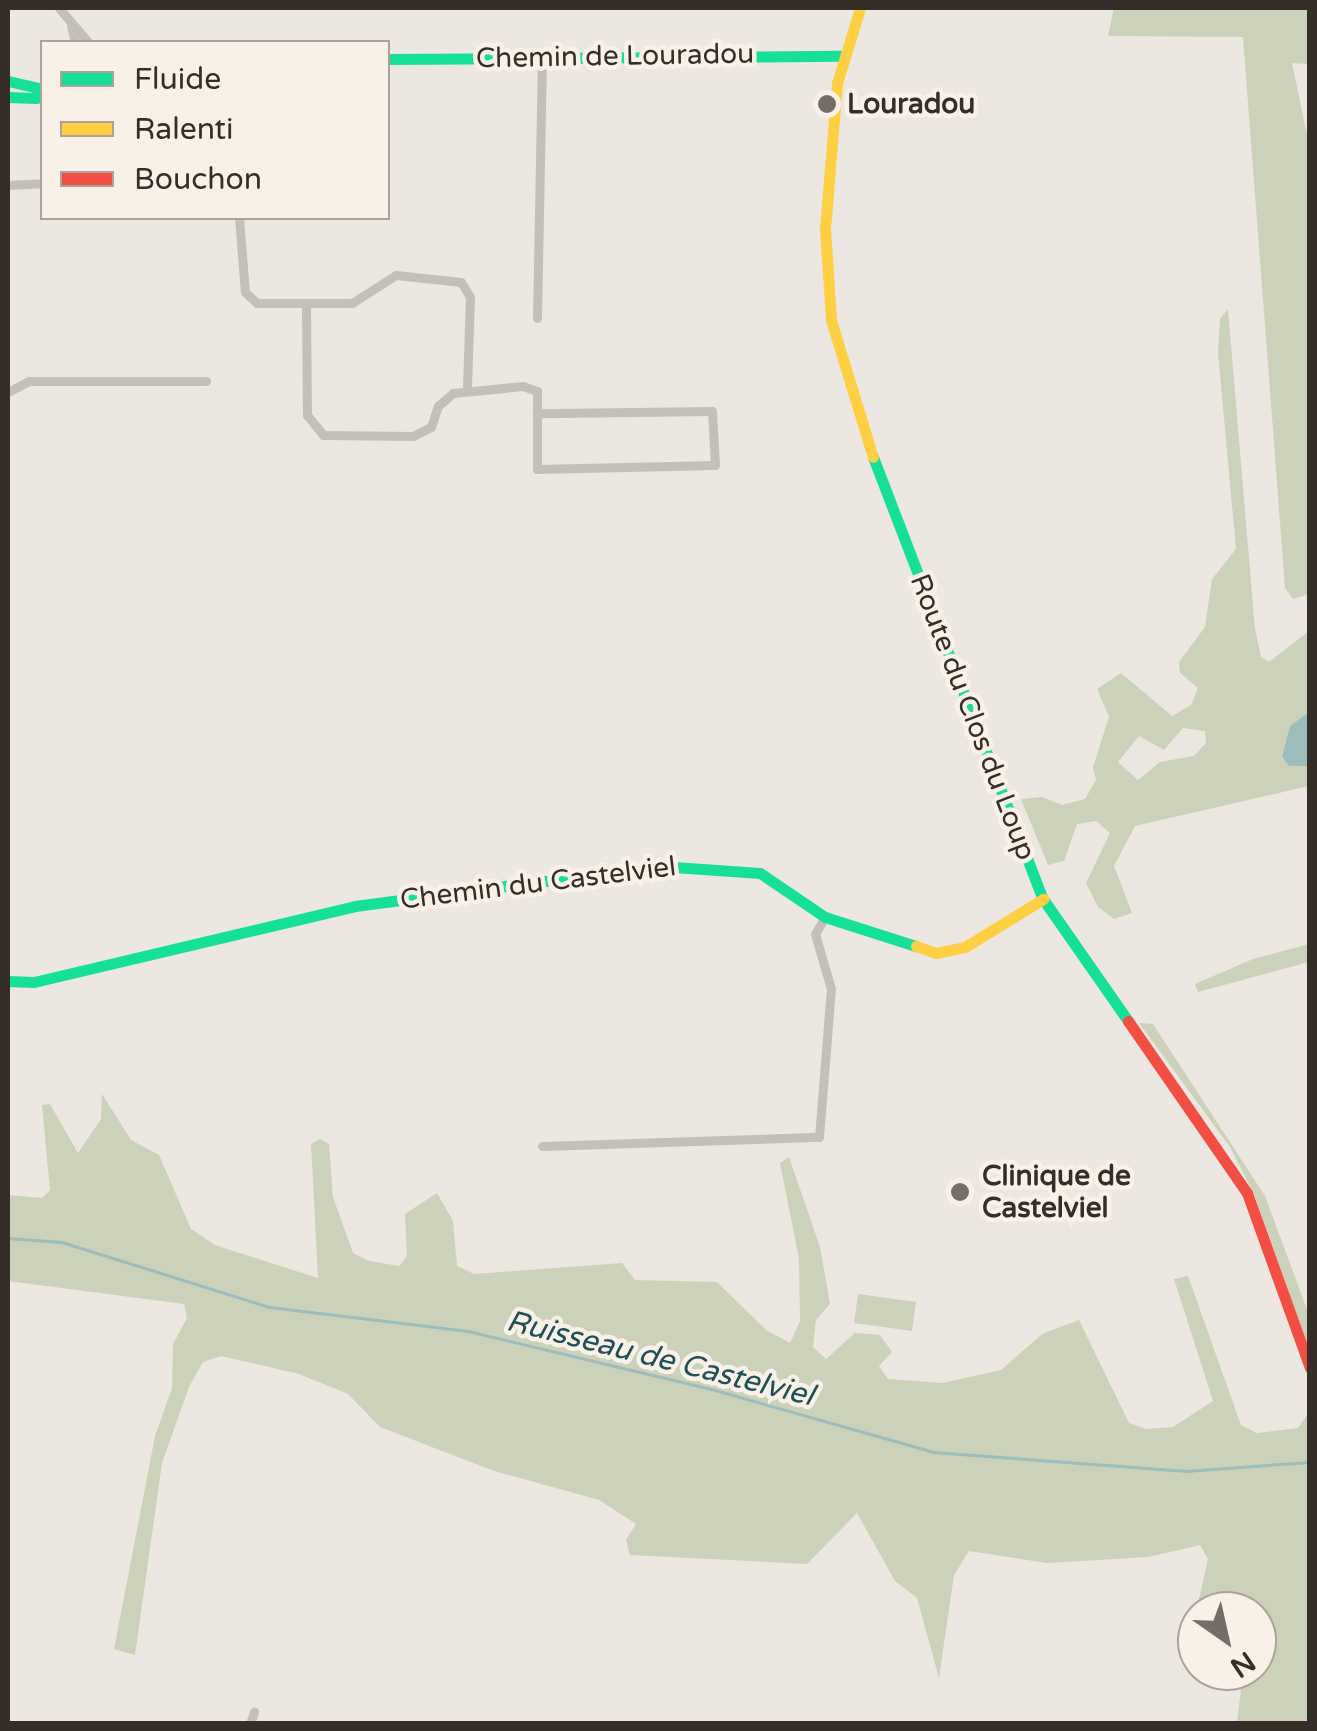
<!DOCTYPE html>
<style>
body{margin:0}
#map{position:relative;width:1317px;height:1731px;overflow:hidden;background:#ece7e0;font-family:"Varela Round",sans-serif}
div>[style]{position:absolute}
.green>*{inset:0;background:#ccd2ba}
.water>*{inset:0;background:#9dbcbc}
.stream>*{height:2.5px;margin:-1.25px;padding:0 1.25px;transform-origin:1.25px;border-radius:1.25px;background:#9dbcbc}
.street>*{height:9px;margin:-4.5px;padding:0 4.5px;transform-origin:4.5px;border-radius:4.5px;background:#c5bfb9}
.fast>*{height:11px;margin:-5.5px;padding:0 5.5px;transform-origin:5.5px;border-radius:5.5px;background:#16e098}
.slow>*{height:11px;margin:-5.5px;padding:0 5.5px;transform-origin:5.5px;border-radius:5.5px;background:#ffcf43}
.jam>*{height:11px;margin:-5.5px;padding:0 5.5px;transform-origin:5.5px;border-radius:5.5px;background:#f24e42}
.dots>*{width:28px;height:28px;translate:-50% -50%;box-sizing:border-box;border:5px solid #f9f1e7;border-radius:50%}
span{translate:-50% -50%;white-space:nowrap;text-align:center;line-height:1.15;-webkit-text-stroke:9px #f9f1e7;paint-order:stroke}
.street-label{font-size:28px;color:#352d28}
.poi-label{font-size:28px;color:#352d28;font-weight:700}
.left{translate:0 -50%;text-align:left}
.water-label{font-size:30px;color:#1e5056;font-style:italic}
.frame{position:absolute;inset:0;border:10px solid #352d28;pointer-events:none}
.legend{position:absolute;left:40px;top:40px;width:350px;height:180px;box-sizing:border-box;background:#f9f1e7;border:2px solid #aba39b;margin:0;padding:12px 18px;list-style:none;font-size:30px;color:#352d28}
.legend li{display:flex;align-items:center;gap:20px;height:50px}
.legend b{width:50px;border:2px solid #aba39b}
.north{position:absolute;left:1177px;top:1591px;width:100px;height:100px;box-sizing:border-box;background:#f9f1e7;border:2px solid #aba39b;border-radius:50%;rotate:146deg;font-size:28px;font-weight:700;line-height:40px;text-align:center;color:#352d28}
.north::after{content:'';display:block;margin:auto;width:35px;height:45px;background:#756e68;clip-path:polygon(50% 0,100% 100%,50% 72%,0 100%)}
</style>
<div id="map">
<div class="green">
<i style="clip-path:polygon(1114px 8px,1309px 8px,1309px 64px,1292px 63px,1310px 149px,1309px 594px,1293px 599px,1285px 588px,1243px 37px,1108px 36px)"></i>
<i style="clip-path:polygon(evenodd,1228px 309px,1255px 629px,1261px 657px,1269px 662px,1309px 631px,1309px 712px,1290px 726px,1282px 755px,1309px 766px,1309px 786px,1135px 826px,1114px 866px,1132px 913px,1114px 919px,1098px 907px,1086px 883px,1110px 833px,1096px 821px,1077px 824px,1064px 861px,1048px 865px,1021px 799px,1042px 797px,1062px 805px,1085px 799px,1096px 780px,1093px 767px,1109px 717px,1097px 689px,1121px 673px,1172px 716px,1191px 705px,1198px 688px,1180px 673px,1179px 662px,1205px 627px,1212px 579px,1236px 549px,1218px 353px,1220px 319px,1228px 309px,1183px 728px,1205px 731px,1206px 743px,1194px 756px,1160px 762px,1138px 780px,1118px 762px,1139px 736px,1164px 750px,1183px 728px)"></i>
<i style="clip-path:polygon(1309px 944px,1309px 962px,1198px 992px,1195px 984px,1253px 959px)"></i>
<i style="clip-path:polygon(1139px 1023px,1153px 1024px,1265px 1196px,1309px 1315px,1309px 1349px,1254px 1194px,1230px 1147px)"></i>
<i style="clip-path:polygon(102px 1094px,131px 1140px,159px 1155px,191px 1229px,215px 1245px,318px 1278px,311px 1144px,320px 1139px,329px 1144px,333px 1197px,353px 1253px,369px 1261px,399px 1266px,407px 1256px,405px 1214px,437px 1193px,453px 1221px,457px 1266px,474px 1274px,622px 1263px,635px 1280px,717px 1282px,766px 1330px,790px 1343px,800px 1321px,799px 1259px,780px 1163px,789px 1157px,820px 1247px,830px 1304px,816px 1320px,813px 1347px,826px 1359px,855px 1333px,880px 1335px,892px 1352px,879px 1366px,888px 1379px,943px 1383px,1001px 1370px,1042px 1334px,1079px 1320px,1129px 1423px,1146px 1429px,1173px 1427px,1213px 1401px,1174px 1279px,1188px 1276px,1241px 1425px,1257px 1433px,1298px 1428px,1309px 1412px,1309px 1723px,1237px 1723px,1243px 1671px,1257px 1671px,1257px 1611px,1197px 1611px,1197px 1642px,1191px 1634px,1208px 1559px,1200px 1545px,1149px 1557px,1047px 1563px,969px 1551px,954px 1575px,939px 1678px,917px 1598px,895px 1581px,857px 1513px,807px 1564px,630px 1555px,626px 1540px,636px 1524px,599px 1500px,494px 1471px,380px 1427px,348px 1394px,299px 1374px,221px 1356px,203px 1362px,189px 1387px,162px 1463px,135px 1655px,114px 1649px,155px 1436px,172px 1388px,173px 1344px,187px 1318px,184px 1304px,8px 1281px,8px 1195px,42px 1198px,50px 1190px,42px 1105px,50px 1104px,78px 1153px,101px 1119px)"></i>
<i style="clip-path:polygon(858px 1294px,916px 1302px,912px 1331px,854px 1323px)"></i>
</div>
<div class="water">
<i style="clip-path:polygon(1309px 712px,1309px 766px,1289px 766px,1282px 756px,1290px 726px)"></i>
</div>
<div class="stream">
<i style="left:8px;top:1238px;width:54px;rotate:4.2deg"></i>
<i style="left:62px;top:1242px;width:218px;rotate:17.4deg"></i>
<i style="left:270px;top:1307px;width:199px;rotate:6.9deg"></i>
<i style="left:468px;top:1331px;width:254px;rotate:13.4deg"></i>
<i style="left:715px;top:1390px;width:228px;rotate:15.8deg"></i>
<i style="left:934px;top:1452px;width:253px;rotate:4.3deg"></i>
<i style="left:1186px;top:1471px;width:124px;rotate:-4.2deg"></i>
</div>
<div class="street">
<i style="left:59px;top:8px;width:45px;rotate:49.5deg"></i>
<i style="left:71px;top:26px;width:16px;rotate:76deg"></i>
<i style="left:8px;top:185px;width:34px;rotate:-3deg"></i>
<i style="left:239px;top:218px;width:74px;rotate:85.4deg"></i>
<i style="left:245px;top:292px;width:16px;rotate:43deg"></i>
<i style="left:257px;top:303px;width:95px"></i>
<i style="left:352px;top:303px;width:52px;rotate:-32.5deg"></i>
<i style="left:396px;top:275px;width:65px;rotate:6.1deg"></i>
<i style="left:461px;top:282px;width:17px;rotate:59deg"></i>
<i style="left:470px;top:297px;width:91px;rotate:91.9deg"></i>
<i style="left:306px;top:306px;width:109px;rotate:89.5deg"></i>
<i style="left:307px;top:415px;width:26px;rotate:51deg"></i>
<i style="left:323px;top:435px;width:90px;rotate:0.6deg"></i>
<i style="left:413px;top:436px;width:20px;rotate:-27deg"></i>
<i style="left:431px;top:427px;width:22px;rotate:-72deg"></i>
<i style="left:438px;top:406px;width:20px;rotate:-41deg"></i>
<i style="left:453px;top:393px;width:70px;rotate:-5.7deg"></i>
<i style="left:523px;top:386px;width:15px;rotate:20deg"></i>
<i style="left:537px;top:391px;width:78px;rotate:90deg"></i>
<i style="left:537px;top:469px;width:178px;rotate:-1.3deg"></i>
<i style="left:715px;top:465px;width:54px;rotate:-93.2deg"></i>
<i style="left:712px;top:411px;width:175px;rotate:179.3deg"></i>
<i style="left:537px;top:318px;width:260px;rotate:-88.9deg"></i>
<i style="left:8px;top:392px;width:24px;rotate:-28deg"></i>
<i style="left:29px;top:381px;width:177px"></i>
<i style="left:542px;top:1146px;width:277px;rotate:-1.9deg"></i>
<i style="left:819px;top:1137px;width:148px;rotate:-85.4deg"></i>
<i style="left:831px;top:989px;width:57px;rotate:-106.2deg"></i>
<i style="left:815px;top:934px;width:20px;rotate:-60deg"></i>
<i style="left:250px;top:1724px;width:13px;rotate:-72deg"></i>
</div>
<div class="fast">
<i style="left:388px;top:59px;width:454px;rotate:-0.4deg"></i>
<i style="left:8px;top:81px;width:35px;rotate:13deg"></i>
<i style="left:8px;top:97px;width:29px;rotate:2deg"></i>
<i style="left:873px;top:457px;width:474px;rotate:69deg"></i>
<i style="left:1043px;top:899px;width:149px;rotate:55.1deg"></i>
<i style="left:8px;top:981px;width:26px;rotate:2deg"></i>
<i style="left:34px;top:982px;width:330px;rotate:-13.3deg"></i>
<i style="left:355px;top:906px;width:307px;rotate:-7.5deg"></i>
<i style="left:659px;top:866px;width:101px;rotate:4deg"></i>
<i style="left:760px;top:873px;width:78px;rotate:34.1deg"></i>
<i style="left:825px;top:917px;width:96px;rotate:17.7deg"></i>
</div>
<div class="slow">
<i style="left:860px;top:8px;width:78px;rotate:107deg"></i>
<i style="left:837px;top:83px;width:146px;rotate:94.7deg"></i>
<i style="left:825px;top:229px;width:91px;rotate:86.2deg"></i>
<i style="left:831px;top:320px;width:143px;rotate:73deg"></i>
<i style="left:916px;top:946px;width:21px;rotate:19deg"></i>
<i style="left:936px;top:953px;width:30px;rotate:-12deg"></i>
<i style="left:965px;top:947px;width:92px;rotate:-31.6deg"></i>
</div>
<div class="jam">
<i style="left:1128px;top:1021px;width:209px;rotate:55.3deg"></i>
<i style="left:1247px;top:1193px;width:186px;rotate:70.2deg"></i>
</div>
<div class="dots">
<i style="left:827px;top:104px;background:#756e68"></i>
<i style="left:960px;top:1192px;background:#756e68"></i>
</div>
<div class="street-label">
<span style="left:615px;top:56px;rotate:-1deg">Chemin de Louradou</span>
<span style="left:973px;top:717px;rotate:69deg">Route du Clos du Loup</span>
<span style="left:538px;top:883px;rotate:-7deg">Chemin du Castelviel</span>
</div>
<div class="poi-label">
<span class="left" style="left:847px;top:104px">Louradou</span>
<span class="left" style="left:982px;top:1192px">Clinique de<br>Castelviel</span>
</div>
<div class="water-label">
<span style="left:660px;top:1359px;rotate:14deg">Ruisseau de Castelviel</span>
</div>
<div class="frame"></div>
<ul class="legend">
<li><b style="height:12px;background:#16e098"></b>Fluide</li>
<li><b style="height:12px;background:#ffcf43"></b>Ralenti</li>
<li><b style="height:12px;background:#f24e42"></b>Bouchon</li>
</ul>
<div class="north">N</div>
</div>
